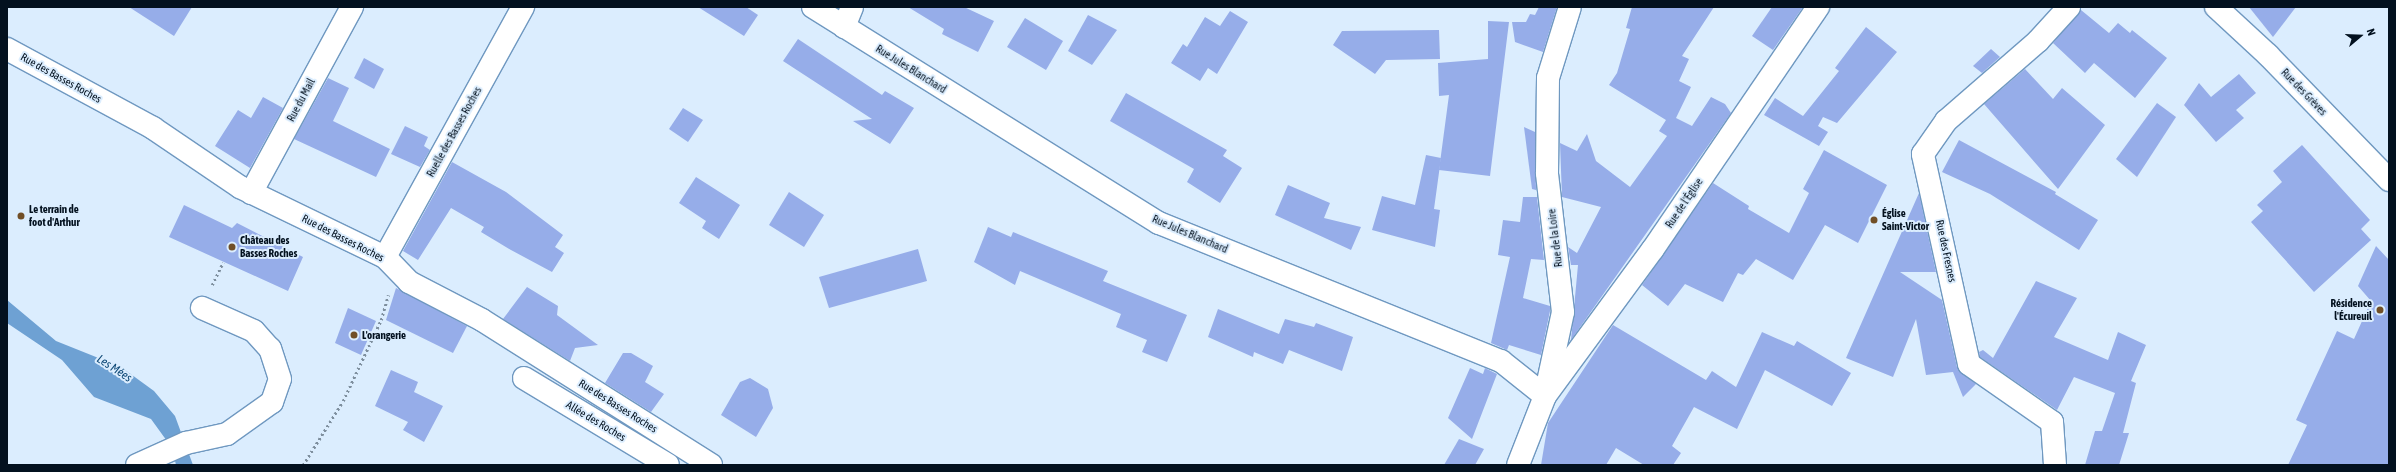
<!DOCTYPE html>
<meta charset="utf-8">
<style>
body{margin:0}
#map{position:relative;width:2396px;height:472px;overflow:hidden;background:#dbedfe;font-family:"Asap Condensed",sans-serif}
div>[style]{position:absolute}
.water>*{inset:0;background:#6ea1d3}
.building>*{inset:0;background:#96ade9}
.path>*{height:2.5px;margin-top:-1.25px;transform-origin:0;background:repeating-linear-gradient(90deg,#7e8f9e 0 2px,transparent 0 5px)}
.roads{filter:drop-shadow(1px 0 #6f98c0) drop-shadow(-1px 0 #6f98c0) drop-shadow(0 1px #6f98c0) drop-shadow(0 -1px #6f98c0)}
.minor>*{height:22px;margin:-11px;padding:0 11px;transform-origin:11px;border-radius:11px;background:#fff}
.dots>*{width:11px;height:11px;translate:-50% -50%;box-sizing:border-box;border:2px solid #dbedfe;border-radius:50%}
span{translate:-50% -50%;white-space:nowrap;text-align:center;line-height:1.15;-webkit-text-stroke:4px #dbedfe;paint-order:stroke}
.street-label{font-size:11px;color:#03111f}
.poi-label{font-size:11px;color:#03111f;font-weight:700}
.left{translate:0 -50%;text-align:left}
.right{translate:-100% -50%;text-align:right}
.water-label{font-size:12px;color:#0c4775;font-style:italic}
.frame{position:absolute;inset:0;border:8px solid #03111f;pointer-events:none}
.north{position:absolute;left:2340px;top:16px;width:40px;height:40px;-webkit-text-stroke:3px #dbedfe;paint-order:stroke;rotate:71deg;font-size:11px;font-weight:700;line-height:16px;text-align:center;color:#03111f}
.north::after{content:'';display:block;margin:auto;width:14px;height:18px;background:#03111f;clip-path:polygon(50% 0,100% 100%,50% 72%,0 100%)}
</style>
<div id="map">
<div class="water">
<i style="clip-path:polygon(7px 300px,56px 341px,121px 367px,154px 391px,175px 416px,193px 465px,176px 465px,172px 448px,151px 419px,94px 397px,62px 360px,7px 323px)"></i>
</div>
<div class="building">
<i style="clip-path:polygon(129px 7px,192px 7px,174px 36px)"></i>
<i style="clip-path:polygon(698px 7px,746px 7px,758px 15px,744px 36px)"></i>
<i style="clip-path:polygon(908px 7px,964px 7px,994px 21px,978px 52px,942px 34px,944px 29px)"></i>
<i style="clip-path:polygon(1539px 7px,1557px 7px,1543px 52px,1515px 42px,1512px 22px,1526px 22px,1530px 14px,1535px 15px)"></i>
<i style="clip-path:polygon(1632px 7px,1714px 7px,1682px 56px,1689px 59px,1679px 81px,1691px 87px,1676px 118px,1692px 126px,1711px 97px,1725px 104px,1731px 113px,1571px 340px,1578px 265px,1571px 265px,1568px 247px,1577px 253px,1601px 207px,1562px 197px,1560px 143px,1577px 151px,1587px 134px,1596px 161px,1630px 187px,1667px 136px,1659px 131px,1666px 120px,1609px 85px,1617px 73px,1630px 29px,1626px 28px)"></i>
<i style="clip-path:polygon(1772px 7px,1803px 7px,1773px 50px,1752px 36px)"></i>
<i style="clip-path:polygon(2249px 7px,2296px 7px,2273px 37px)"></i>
<i style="clip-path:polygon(2081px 10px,2109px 33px,2118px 23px,2130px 33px,2132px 30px,2167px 58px,2135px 98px,2094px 63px,2085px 73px,2053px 43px)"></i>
<i style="clip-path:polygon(1230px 11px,1248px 22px,1217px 74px,1208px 68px,1200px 81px,1171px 63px,1183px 44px,1187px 47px,1205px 17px,1220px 26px)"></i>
<i style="clip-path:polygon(1088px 15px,1117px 30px,1092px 65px,1068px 51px)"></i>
<i style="clip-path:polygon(1025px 18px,1063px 41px,1046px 70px,1007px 47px)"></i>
<i style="clip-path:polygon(1488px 21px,1509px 22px,1490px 176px,1439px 170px,1449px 95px,1439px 96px,1438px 63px,1488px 59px)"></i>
<i style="clip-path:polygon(1866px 27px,1897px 52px,1837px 123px,1823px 117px,1818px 126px,1828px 132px,1819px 146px,1764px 115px,1775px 98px,1803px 116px,1839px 71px,1835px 68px)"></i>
<i style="clip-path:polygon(1439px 30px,1440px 59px,1386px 60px,1375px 74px,1333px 45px,1342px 31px)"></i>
<i style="clip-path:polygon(798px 39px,882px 95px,885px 91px,914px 108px,890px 144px,853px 121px,872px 119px,783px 61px)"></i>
<i style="clip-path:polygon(1991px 49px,2000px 57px,1982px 73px,1973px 66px)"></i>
<i style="clip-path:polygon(364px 58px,384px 69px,374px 89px,354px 78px)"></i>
<i style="clip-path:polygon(2025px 69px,2053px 99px,2062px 88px,2105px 125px,2058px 189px,1984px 104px)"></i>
<i style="clip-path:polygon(2239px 74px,2256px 93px,2236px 110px,2244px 118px,2216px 142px,2184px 105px,2199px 83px,2211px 97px)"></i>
<i style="clip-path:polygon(328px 78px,349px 88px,333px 121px,390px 149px,376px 177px,294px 139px)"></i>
<i style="clip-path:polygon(1126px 93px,1227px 150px,1223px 156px,1242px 168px,1220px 203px,1187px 182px,1194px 169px,1110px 121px)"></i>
<i style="clip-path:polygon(263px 97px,283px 108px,250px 168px,215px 146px,238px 110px,251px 118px)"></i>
<i style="clip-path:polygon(2157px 103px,2176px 117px,2137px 177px,2116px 159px)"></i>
<i style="clip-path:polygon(683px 108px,703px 120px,688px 142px,669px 129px)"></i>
<i style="clip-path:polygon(405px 126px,428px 137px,424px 146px,430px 150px,420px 167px,391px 154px)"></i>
<i style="clip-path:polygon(1524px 127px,1535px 132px,1536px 190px,1532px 189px)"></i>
<i style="clip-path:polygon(1959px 140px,2056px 192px,2055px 194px,2098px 220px,2079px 250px,1990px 194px,1942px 172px)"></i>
<i style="clip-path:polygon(2302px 145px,2370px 220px,2361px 229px,2371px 240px,2314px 292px,2251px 222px,2263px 211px,2257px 205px,2282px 182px,2273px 171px)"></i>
<i style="clip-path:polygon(1824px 150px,1887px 185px,1858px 243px,1825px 225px,1793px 280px,1756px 259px,1743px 275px,1738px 273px,1723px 302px,1685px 284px,1668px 306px,1642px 285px,1713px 183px,1749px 206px,1748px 209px,1789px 233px,1809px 193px,1803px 189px)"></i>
<i style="clip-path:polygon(1426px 155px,1441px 158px,1434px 209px,1440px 210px,1435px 247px,1372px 230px,1382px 196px,1415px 205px)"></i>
<i style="clip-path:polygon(452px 162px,506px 192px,563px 235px,555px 247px,564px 253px,552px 272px,511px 250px,481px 232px,484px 227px,451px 208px,418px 260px,403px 251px)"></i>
<i style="clip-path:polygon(696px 177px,740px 205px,719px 239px,702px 228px,706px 221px,679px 203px)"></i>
<i style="clip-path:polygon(1288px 185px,1330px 203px,1324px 218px,1361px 227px,1351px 250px,1275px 215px)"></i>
<i style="clip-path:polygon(789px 192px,824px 215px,804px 247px,769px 225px)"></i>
<i style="clip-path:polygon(1919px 193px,1936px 272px,1900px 272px,1942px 300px,1957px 367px,1976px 384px,1963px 397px,1953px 372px,1926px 375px,1916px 319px,1893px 377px,1846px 358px)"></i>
<i style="clip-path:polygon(1523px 197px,1537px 197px,1544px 260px,1531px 259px,1523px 298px,1550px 306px,1550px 311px,1541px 355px,1509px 345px,1507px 350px,1491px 343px,1510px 257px,1498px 255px,1503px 220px,1520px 222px)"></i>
<i style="clip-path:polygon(184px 205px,232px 228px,237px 223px,303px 257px,288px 291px,169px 237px)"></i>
<i style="clip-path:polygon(988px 227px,1011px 237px,1013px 232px,1108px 271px,1103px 281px,1187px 315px,1167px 362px,1142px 352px,1147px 340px,1116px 327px,1121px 314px,1020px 271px,1015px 285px,974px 262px)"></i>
<i style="clip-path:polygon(2376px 246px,2389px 260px,2389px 465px,2288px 465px,2307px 425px,2296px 420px,2337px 331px,2354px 339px,2371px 301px,2358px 286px)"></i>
<i style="clip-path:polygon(918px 249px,927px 281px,829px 308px,819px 277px)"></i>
<i style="clip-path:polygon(2036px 281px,2077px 298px,2054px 337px,2108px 360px,2118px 332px,2146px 345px,2131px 381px,2136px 383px,2123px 433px,2129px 433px,2119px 465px,2085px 465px,2095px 431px,2102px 431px,2115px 393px,2074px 377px,2057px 410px,1980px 357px,1979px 352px,1983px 350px,1993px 358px)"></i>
<i style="clip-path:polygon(527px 287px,558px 306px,557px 315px,598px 345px,575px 348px,570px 361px,503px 319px)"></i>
<i style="clip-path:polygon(396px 288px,467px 326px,453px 353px,386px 320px)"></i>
<i style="clip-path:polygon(348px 308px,376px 321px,361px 355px,335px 343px)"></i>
<i style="clip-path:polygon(1218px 309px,1279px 334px,1285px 319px,1314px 327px,1316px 323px,1353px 337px,1342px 371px,1289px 350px,1283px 364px,1254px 352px,1253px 357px,1208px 337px)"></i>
<i style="clip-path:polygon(1613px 325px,1706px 380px,1712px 371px,1736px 387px,1762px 332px,1794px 346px,1797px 341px,1851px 373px,1832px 406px,1765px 370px,1737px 429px,1694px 407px,1672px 446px,1681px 453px,1673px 465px,1644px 465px,1616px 448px,1606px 465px,1541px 465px,1548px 423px)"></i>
<i style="clip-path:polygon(623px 353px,631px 353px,653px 366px,645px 382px,664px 394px,651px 412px,605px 383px)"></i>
<i style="clip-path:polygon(1470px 368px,1483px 374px,1485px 368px,1497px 374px,1472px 439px,1448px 418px)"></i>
<i style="clip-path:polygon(391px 370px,418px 382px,414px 392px,443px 406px,424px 442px,403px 430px,408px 422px,375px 406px)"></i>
<i style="clip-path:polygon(750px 378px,768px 389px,773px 408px,756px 437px,721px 415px,740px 382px)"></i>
<i style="clip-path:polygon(1459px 439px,1484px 449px,1475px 465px,1444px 465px)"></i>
</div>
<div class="path">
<i style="left:212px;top:285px;width:25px;rotate:-64deg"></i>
<i style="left:303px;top:465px;width:75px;rotate:-58deg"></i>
<i style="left:343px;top:401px;width:89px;rotate:-64.9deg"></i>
<i style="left:381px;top:320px;width:26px;rotate:-74deg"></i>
</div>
<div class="roads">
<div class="minor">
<i style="left:813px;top:7px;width:408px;rotate:32deg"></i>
<i style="left:1159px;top:223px;width:369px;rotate:22deg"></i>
<i style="left:1501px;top:361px;width:56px;rotate:38.5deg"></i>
<i style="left:2216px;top:7px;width:71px;rotate:42.7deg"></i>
<i style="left:2268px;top:55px;width:174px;rotate:45.9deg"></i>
<i style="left:844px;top:27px;width:22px;rotate:-68deg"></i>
<i style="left:7px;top:49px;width:166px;rotate:28.4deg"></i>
<i style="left:153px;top:128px;width:105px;rotate:34.1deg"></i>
<i style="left:240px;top:187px;width:161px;rotate:25.8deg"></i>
<i style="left:385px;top:257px;width:35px;rotate:46deg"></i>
<i style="left:409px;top:282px;width:82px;rotate:27.5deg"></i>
<i style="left:482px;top:320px;width:271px;rotate:32.3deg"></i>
<i style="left:251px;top:193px;width:212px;rotate:-61.5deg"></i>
<i style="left:385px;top:257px;width:286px;rotate:-61.1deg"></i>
<i style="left:524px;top:378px;width:168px;rotate:31.1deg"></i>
<i style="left:1545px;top:396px;width:182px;rotate:-53.7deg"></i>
<i style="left:1653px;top:249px;width:293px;rotate:-55.7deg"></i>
<i style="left:137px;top:465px;width:54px;rotate:-24.2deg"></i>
<i style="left:186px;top:443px;width:42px;rotate:-12.4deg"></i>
<i style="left:227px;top:434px;width:55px;rotate:-35.4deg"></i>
<i style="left:272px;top:402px;width:24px;rotate:-71deg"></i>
<i style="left:280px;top:379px;width:32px;rotate:-108deg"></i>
<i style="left:270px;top:349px;width:24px;rotate:-132deg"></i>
<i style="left:254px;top:331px;width:57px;rotate:-156.1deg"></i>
<i style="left:1518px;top:465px;width:74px;rotate:-68.6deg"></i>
<i style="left:1545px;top:396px;width:86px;rotate:-77.9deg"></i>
<i style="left:1563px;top:312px;width:140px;rotate:-96.6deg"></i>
<i style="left:1547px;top:173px;width:95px;rotate:-89.4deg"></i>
<i style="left:1548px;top:78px;width:74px;rotate:-72.8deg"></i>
<i style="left:2055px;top:465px;width:43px;rotate:-94deg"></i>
<i style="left:2052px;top:422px;width:101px;rotate:-145.1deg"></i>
<i style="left:1969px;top:364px;width:215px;rotate:-102.4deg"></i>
<i style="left:1923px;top:154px;width:40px;rotate:-55.1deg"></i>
<i style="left:1946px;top:121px;width:122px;rotate:-41deg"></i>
<i style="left:2038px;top:41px;width:46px;rotate:-47.6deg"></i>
</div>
</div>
<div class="dots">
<i style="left:21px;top:216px;background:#714f27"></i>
<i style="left:1874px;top:220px;background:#714f27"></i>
<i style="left:232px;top:247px;background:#714f27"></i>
<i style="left:2380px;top:310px;background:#714f27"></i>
<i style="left:354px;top:335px;background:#714f27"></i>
</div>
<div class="street-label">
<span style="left:911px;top:69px;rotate:32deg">Rue Jules Blanchard</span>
<span style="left:61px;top:78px;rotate:29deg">Rue des Basses Roches</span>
<span style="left:2304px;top:92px;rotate:46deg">Rue des Grèves</span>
<span style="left:301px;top:100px;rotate:-62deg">Rue du Mail</span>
<span style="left:454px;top:132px;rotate:-61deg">Ruelle des Basses Roches</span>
<span style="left:1684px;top:203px;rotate:-56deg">Rue de l'Église</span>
<span style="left:1190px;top:234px;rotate:23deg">Rue Jules Blanchard</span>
<span style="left:343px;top:238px;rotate:27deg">Rue des Basses Roches</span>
<span style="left:1555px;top:238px;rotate:-97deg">Rue de la Loire</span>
<span style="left:1946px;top:251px;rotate:78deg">Rue des Fresnes</span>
<span style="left:618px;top:406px;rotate:32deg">Rue des Basses Roches</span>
<span style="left:596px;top:421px;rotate:31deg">Allée des Roches</span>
</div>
<div class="poi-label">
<span class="left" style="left:29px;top:216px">Le terrain de<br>foot d'Arthur</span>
<span class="left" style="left:1882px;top:220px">Église<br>Saint-Victor</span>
<span class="left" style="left:240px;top:247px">Château des<br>Basses Roches</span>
<span class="right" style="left:2372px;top:310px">Résidence<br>l'Écureuil</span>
<span class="left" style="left:362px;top:335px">L'orangerie</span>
</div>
<div class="water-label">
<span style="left:114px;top:369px;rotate:33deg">Les Mées</span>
</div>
<div class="frame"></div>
<div class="north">N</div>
</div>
